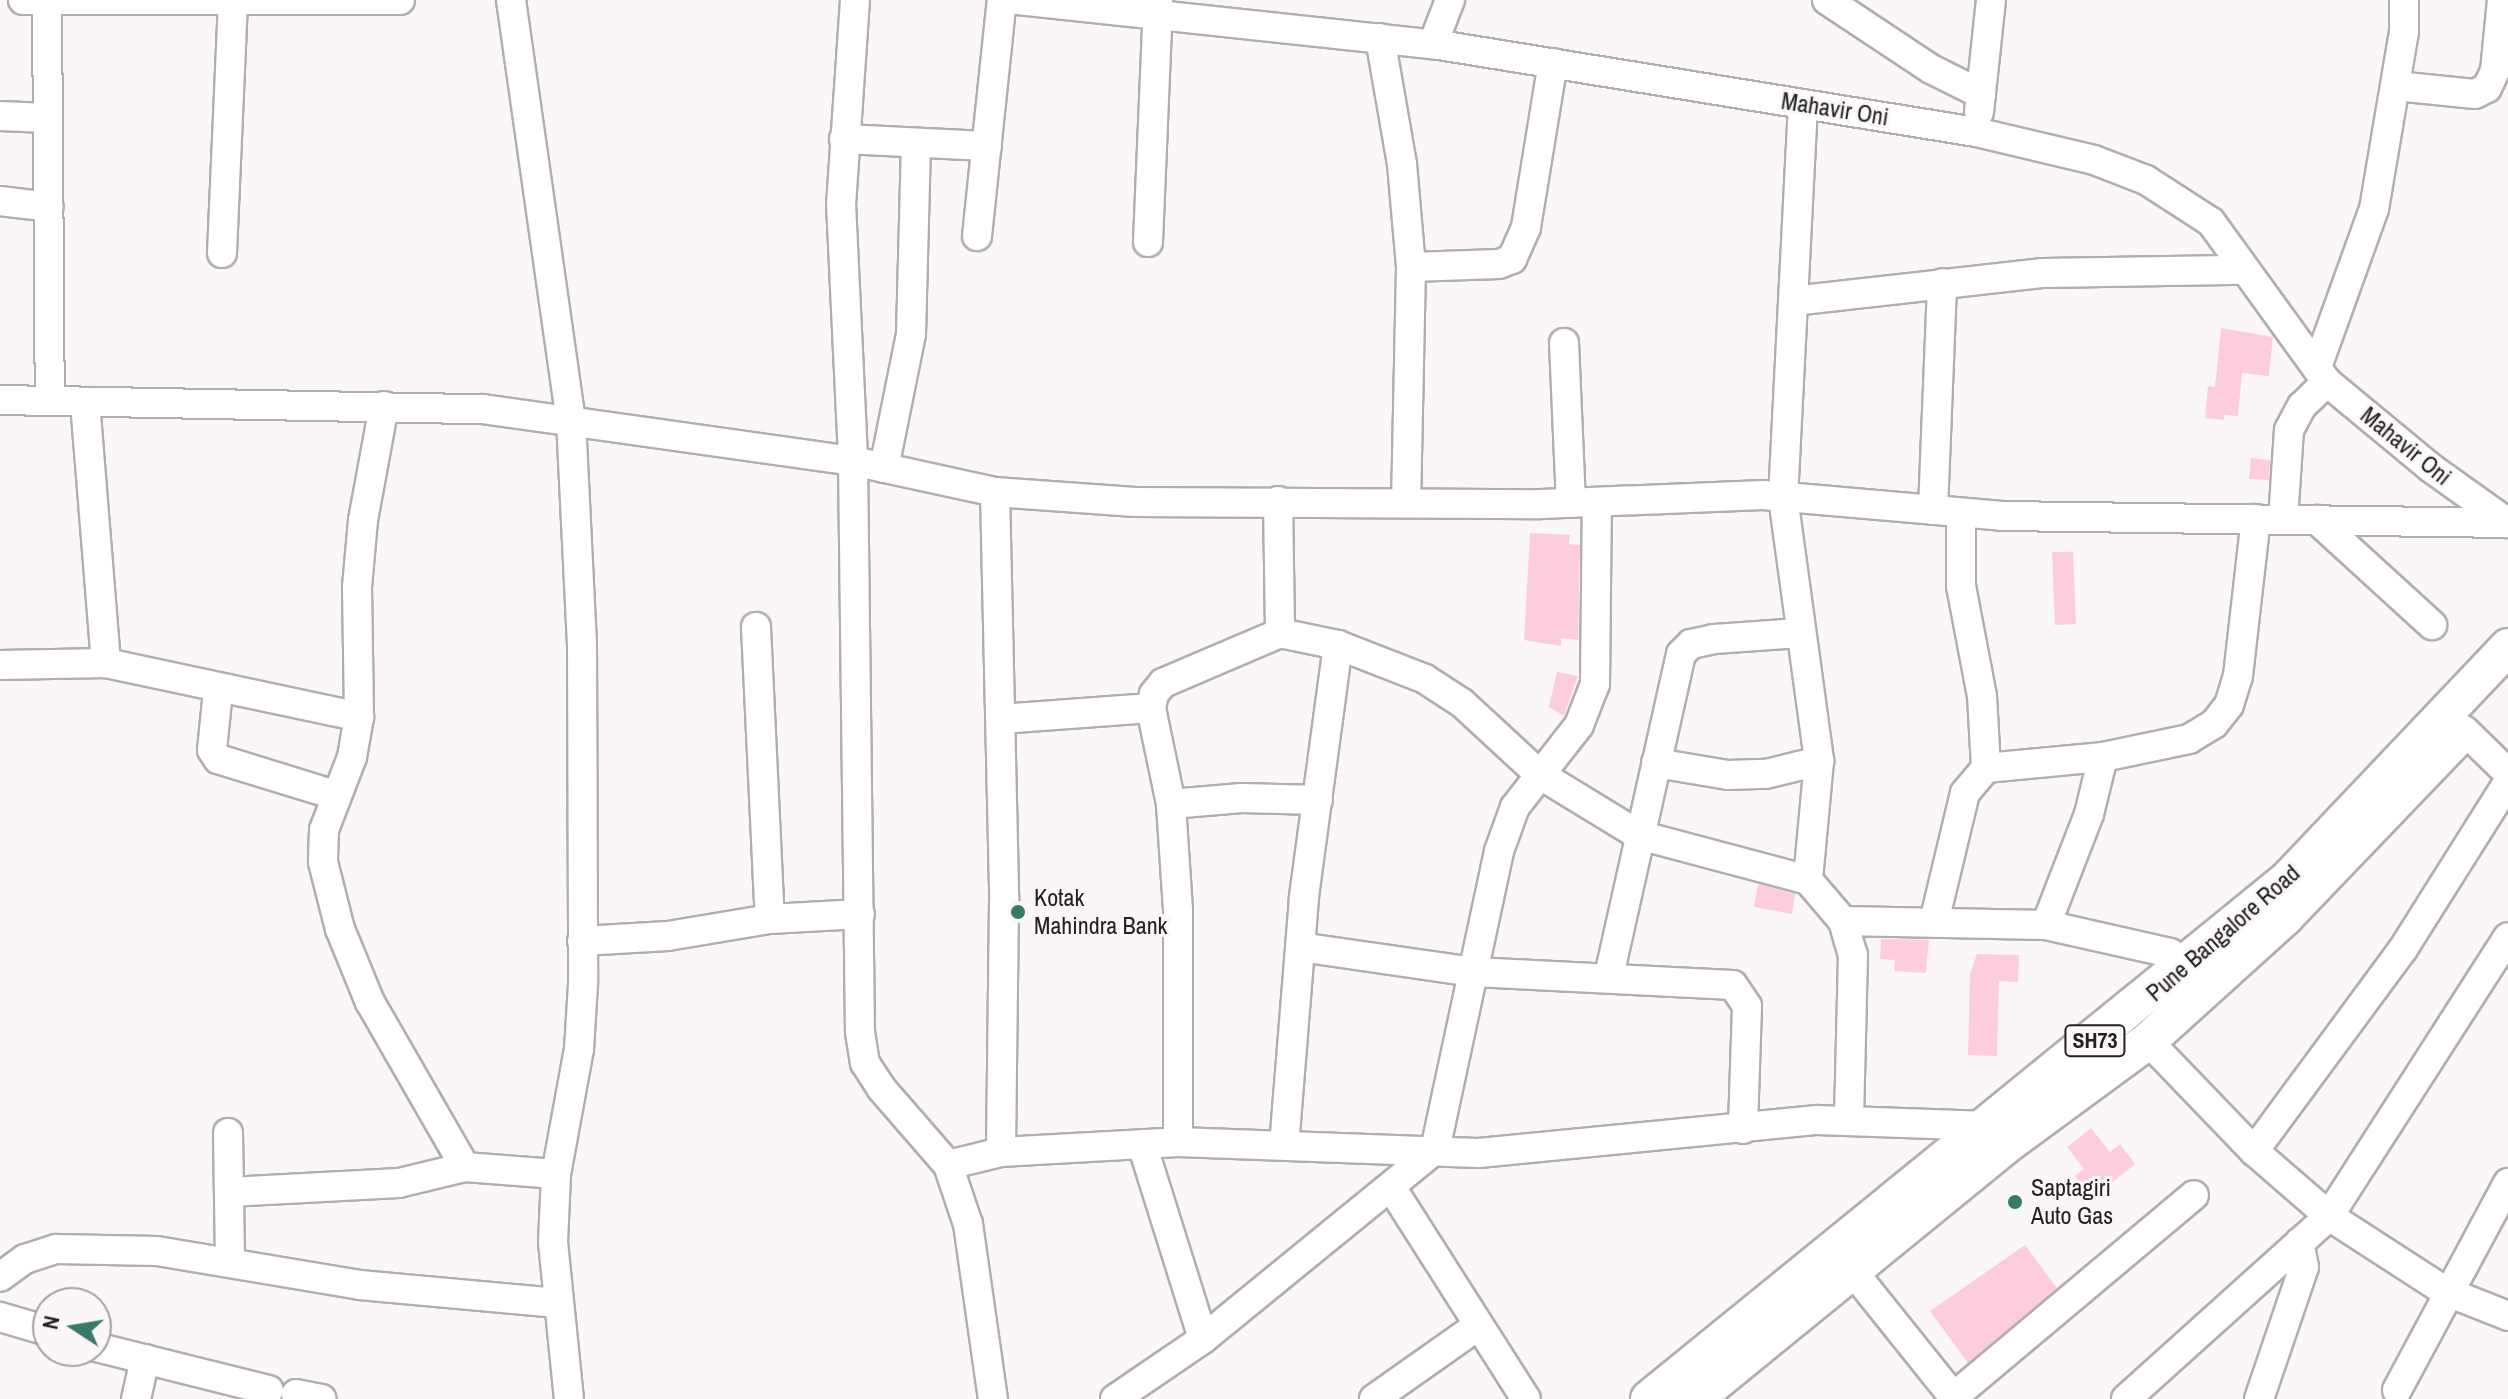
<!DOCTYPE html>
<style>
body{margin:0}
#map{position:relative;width:2508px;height:1399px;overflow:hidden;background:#fbf7f9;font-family:"Archivo Narrow",sans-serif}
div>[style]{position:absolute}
.building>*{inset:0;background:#feccdf}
.roads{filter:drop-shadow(2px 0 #b2aeaf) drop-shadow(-2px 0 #b2aeaf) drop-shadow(0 2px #b2aeaf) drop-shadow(0 -2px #b2aeaf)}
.minor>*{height:28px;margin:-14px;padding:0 14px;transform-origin:14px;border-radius:14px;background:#fff}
.major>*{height:36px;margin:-18px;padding:0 18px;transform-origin:18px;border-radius:18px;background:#fff}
.dots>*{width:22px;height:22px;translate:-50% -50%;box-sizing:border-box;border:4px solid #fbf7f9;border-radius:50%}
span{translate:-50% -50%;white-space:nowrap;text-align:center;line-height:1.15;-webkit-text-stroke:6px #fbf7f9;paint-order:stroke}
.shield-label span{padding:2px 6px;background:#fbf7f9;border:2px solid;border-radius:6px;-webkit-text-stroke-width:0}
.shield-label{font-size:22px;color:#222121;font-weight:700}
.street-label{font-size:24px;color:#222121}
.poi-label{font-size:24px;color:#222121}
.left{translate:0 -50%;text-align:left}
.north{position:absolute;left:32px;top:1287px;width:80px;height:80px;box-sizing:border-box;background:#fbf7f9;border:2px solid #a4a1a3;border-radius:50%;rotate:282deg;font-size:22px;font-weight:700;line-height:32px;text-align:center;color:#222121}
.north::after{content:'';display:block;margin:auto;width:28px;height:36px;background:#397968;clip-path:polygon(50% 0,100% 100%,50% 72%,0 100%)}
</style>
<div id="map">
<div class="building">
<i style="clip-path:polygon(2221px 328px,2273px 337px,2269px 376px,2242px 373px,2238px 416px,2224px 415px,2224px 420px,2205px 418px,2208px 386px,2215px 387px)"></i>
<i style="clip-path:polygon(2251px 458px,2270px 460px,2269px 480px,2249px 479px)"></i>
<i style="clip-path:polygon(1530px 533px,1570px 535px,1569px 544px,1580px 545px,1578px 640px,1561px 638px,1561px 646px,1524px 640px)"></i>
<i style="clip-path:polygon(2052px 552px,2073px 552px,2076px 624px,2055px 625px)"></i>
<i style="clip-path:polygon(1557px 672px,1578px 676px,1564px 716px,1549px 707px)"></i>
<i style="clip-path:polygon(1758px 884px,1795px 894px,1792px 914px,1754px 907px)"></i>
<i style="clip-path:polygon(1881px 939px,1929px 940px,1926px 973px,1894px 971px,1895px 960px,1880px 959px)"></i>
<i style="clip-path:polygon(1977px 954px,2019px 955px,2018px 982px,1999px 981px,1997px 1056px,1968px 1055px,1970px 974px)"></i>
<i style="clip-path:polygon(2091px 1128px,2110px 1152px,2120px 1144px,2135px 1164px,2093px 1198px,2075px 1176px,2084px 1169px,2067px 1147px)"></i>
<i style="clip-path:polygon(2025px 1245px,2057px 1288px,1968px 1363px,1930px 1311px)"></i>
</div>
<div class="roads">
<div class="minor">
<i style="left:23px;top:0;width:377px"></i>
<i style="left:511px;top:0;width:424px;rotate:81.9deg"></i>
<i style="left:571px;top:420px;width:224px;rotate:87.2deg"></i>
<i style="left:582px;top:644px;width:340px;rotate:89.8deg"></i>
<i style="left:583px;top:984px;width:65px;rotate:93.5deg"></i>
<i style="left:579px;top:1049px;width:127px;rotate:100.4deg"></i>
<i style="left:556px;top:1174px;width:68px;rotate:92.5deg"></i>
<i style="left:553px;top:1242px;width:158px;rotate:84.2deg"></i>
<i style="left:855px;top:0;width:203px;rotate:93.9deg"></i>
<i style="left:841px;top:203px;width:258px;rotate:87.3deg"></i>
<i style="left:853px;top:461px;width:571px;rotate:89.3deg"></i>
<i style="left:860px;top:1032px;width:31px;rotate:81deg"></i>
<i style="left:865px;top:1063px;width:30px;rotate:57deg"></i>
<i style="left:881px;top:1088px;width:102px;rotate:49deg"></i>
<i style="left:948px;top:1165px;width:62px;rotate:71.3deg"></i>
<i style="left:968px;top:1224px;width:177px;rotate:81.9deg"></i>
<i style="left:1018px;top:0;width:417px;rotate:6.1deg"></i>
<i style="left:1433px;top:44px;width:550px;rotate:9.21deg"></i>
<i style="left:1976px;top:132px;width:121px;rotate:13.3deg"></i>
<i style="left:2094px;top:160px;width:56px;rotate:21deg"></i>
<i style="left:2146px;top:180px;width:77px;rotate:32.9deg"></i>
<i style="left:2211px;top:222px;width:198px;rotate:54.1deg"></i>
<i style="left:2327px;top:382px;width:135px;rotate:39.6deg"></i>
<i style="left:2431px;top:468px;width:95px;rotate:35.5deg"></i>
<i style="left:1827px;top:0;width:125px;rotate:33.6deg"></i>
<i style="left:1931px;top:69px;width:56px;rotate:26.6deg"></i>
<i style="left:47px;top:2px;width:399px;rotate:89.6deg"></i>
<i style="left:1380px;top:38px;width:128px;rotate:80.1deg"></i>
<i style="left:1402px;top:164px;width:103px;rotate:85deg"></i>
<i style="left:1411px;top:267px;width:234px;rotate:91.2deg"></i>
<i style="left:1433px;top:44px;width:47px;rotate:-68.9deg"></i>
<i style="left:2396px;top:86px;width:79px;rotate:5.8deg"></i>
<i style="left:2475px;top:94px;width:13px;rotate:-27deg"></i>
<i style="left:2487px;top:88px;width:19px;rotate:-65deg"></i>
<i style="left:2495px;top:71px;width:71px;rotate:-84.4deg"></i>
<i style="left:1803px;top:104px;width:394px;rotate:92.9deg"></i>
<i style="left:1783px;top:497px;width:266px;rotate:82.2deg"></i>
<i style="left:1819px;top:761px;width:120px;rotate:95.3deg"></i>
<i style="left:1979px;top:112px;width:113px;rotate:-83.9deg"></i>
<i style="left:0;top:116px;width:48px;rotate:2.4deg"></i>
<i style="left:844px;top:139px;width:143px;rotate:2.8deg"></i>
<i style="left:0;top:201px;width:49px;rotate:7deg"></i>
<i style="left:977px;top:236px;width:237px;rotate:-84deg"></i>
<i style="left:1148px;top:242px;width:242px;rotate:-87.6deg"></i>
<i style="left:222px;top:253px;width:250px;rotate:-87.5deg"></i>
<i style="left:1411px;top:267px;width:88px;rotate:-2deg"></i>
<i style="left:1499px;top:264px;width:14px;rotate:-21deg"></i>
<i style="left:1512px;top:259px;width:35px;rotate:-66deg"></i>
<i style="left:1526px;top:227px;width:166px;rotate:-80.7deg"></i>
<i style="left:1793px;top:301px;width:252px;rotate:-6.4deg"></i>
<i style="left:2043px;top:273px;width:202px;rotate:-0.9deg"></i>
<i style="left:1564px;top:343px;width:160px;rotate:87.5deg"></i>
<i style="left:2317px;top:367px;width:168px;rotate:-70.2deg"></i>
<i style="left:2374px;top:209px;width:180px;rotate:-80.4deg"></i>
<i style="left:2404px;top:32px;width:32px;rotate:-90deg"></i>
<i style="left:0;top:400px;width:483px;rotate:1.1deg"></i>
<i style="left:483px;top:409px;width:374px;rotate:8deg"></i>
<i style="left:853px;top:461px;width:145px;rotate:12.3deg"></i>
<i style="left:995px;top:492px;width:140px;rotate:4.1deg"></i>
<i style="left:1135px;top:502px;width:406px;rotate:0.3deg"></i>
<i style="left:1541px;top:504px;width:222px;rotate:-2.3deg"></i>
<i style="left:1763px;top:495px;width:240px;rotate:5deg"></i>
<i style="left:2002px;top:516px;width:506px;rotate:0.79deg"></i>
<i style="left:85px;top:402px;width:262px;rotate:85.4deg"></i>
<i style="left:384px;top:406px;width:116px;rotate:100.4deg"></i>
<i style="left:363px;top:520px;width:67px;rotate:95.1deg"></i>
<i style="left:357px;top:587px;width:130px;rotate:89.1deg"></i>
<i style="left:359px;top:717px;width:41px;rotate:99.9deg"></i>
<i style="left:352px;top:757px;width:78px;rotate:111deg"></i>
<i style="left:324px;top:830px;width:32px;rotate:92deg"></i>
<i style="left:323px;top:862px;width:69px;rotate:75.8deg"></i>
<i style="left:340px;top:929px;width:79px;rotate:67.7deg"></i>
<i style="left:370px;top:1002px;width:190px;rotate:60.1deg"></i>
<i style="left:884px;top:468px;width:137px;rotate:-78.6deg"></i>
<i style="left:911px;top:334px;width:191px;rotate:-88.5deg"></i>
<i style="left:995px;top:492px;width:411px;rotate:88.7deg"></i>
<i style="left:1004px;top:903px;width:249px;rotate:90.7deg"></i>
<i style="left:1278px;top:501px;width:132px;rotate:89.1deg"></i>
<i style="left:1933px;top:510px;width:227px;rotate:-87.7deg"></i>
<i style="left:1961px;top:513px;width:73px;rotate:90deg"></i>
<i style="left:1961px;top:586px;width:112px;rotate:79.2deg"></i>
<i style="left:1982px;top:696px;width:72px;rotate:86.8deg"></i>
<i style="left:2283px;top:520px;width:90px;rotate:-86.2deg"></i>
<i style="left:2289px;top:430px;width:27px;rotate:-62deg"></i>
<i style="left:2302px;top:406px;width:35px;rotate:-44deg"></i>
<i style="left:2317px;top:520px;width:156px;rotate:42.4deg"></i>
<i style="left:756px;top:627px;width:292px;rotate:87.3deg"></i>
<i style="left:1338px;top:645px;width:93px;rotate:21.3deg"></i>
<i style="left:1425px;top:679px;width:44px;rotate:33deg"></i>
<i style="left:1462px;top:703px;width:105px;rotate:42.7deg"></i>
<i style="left:1539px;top:774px;width:117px;rotate:31.4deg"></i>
<i style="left:1639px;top:835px;width:175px;rotate:14.9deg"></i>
<i style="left:1808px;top:880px;width:54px;rotate:49.5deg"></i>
<i style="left:1843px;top:921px;width:35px;rotate:74deg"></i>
<i style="left:1853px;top:955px;width:166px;rotate:91.4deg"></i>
<i style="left:0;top:665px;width:106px;rotate:-1.1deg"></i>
<i style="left:106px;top:663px;width:259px;rotate:12deg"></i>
<i style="left:218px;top:691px;width:59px;rotate:95.8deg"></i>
<i style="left:212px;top:750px;width:11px;rotate:56deg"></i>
<i style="left:218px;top:759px;width:122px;rotate:17.1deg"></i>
<i style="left:1001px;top:719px;width:150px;rotate:-4.2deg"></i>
<i style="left:2464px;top:730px;width:62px;rotate:44.3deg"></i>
<i style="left:1656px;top:763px;width:73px;rotate:9.5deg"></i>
<i style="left:1728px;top:775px;width:38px;rotate:-2deg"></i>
<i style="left:1766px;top:774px;width:55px;rotate:-13.8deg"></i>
<i style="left:1171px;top:804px;width:71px;rotate:-4.8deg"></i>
<i style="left:1242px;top:798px;width:76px;rotate:1.5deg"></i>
<i style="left:1843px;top:921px;width:203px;rotate:1.1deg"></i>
<i style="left:2046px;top:925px;width:127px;rotate:12.7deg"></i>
<i style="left:2170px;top:953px;width:21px;rotate:28deg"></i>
<i style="left:1934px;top:922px;width:133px;rotate:-76.5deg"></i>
<i style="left:1965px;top:793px;width:33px;rotate:-50deg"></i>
<i style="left:1986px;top:768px;width:118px;rotate:-5.4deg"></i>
<i style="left:2103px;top:757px;width:88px;rotate:-11.8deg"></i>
<i style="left:2189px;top:739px;width:29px;rotate:-31deg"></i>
<i style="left:2214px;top:724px;width:24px;rotate:-52deg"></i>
<i style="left:2229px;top:705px;width:30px;rotate:-73deg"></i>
<i style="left:2238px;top:676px;width:158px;rotate:-83.5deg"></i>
<i style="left:2046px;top:925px;width:119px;rotate:-68.8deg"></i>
<i style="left:2089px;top:814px;width:59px;rotate:-76.2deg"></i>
<i style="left:582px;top:941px;width:86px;rotate:-3.3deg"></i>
<i style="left:668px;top:936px;width:103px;rotate:-9.5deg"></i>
<i style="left:770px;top:919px;width:90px;rotate:-3.2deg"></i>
<i style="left:1300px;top:947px;width:176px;rotate:8.2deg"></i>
<i style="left:1474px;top:972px;width:259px;rotate:2.9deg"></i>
<i style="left:1733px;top:985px;width:25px;rotate:56deg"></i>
<i style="left:1747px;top:1006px;width:123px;rotate:91.9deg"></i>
<i style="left:1609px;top:976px;width:330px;rotate:-77.4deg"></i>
<i style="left:1681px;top:654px;width:14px;rotate:-45deg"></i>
<i style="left:1691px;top:644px;width:24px;rotate:-12deg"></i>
<i style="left:1714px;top:639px;width:86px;rotate:-4deg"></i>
<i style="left:2148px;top:1041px;width:153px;rotate:46.1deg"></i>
<i style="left:2254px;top:1151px;width:99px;rotate:40.9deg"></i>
<i style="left:2329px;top:1216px;width:138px;rotate:32.9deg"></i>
<i style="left:2445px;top:1291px;width:68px;rotate:21.6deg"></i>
<i style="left:228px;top:1133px;width:129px;rotate:89.1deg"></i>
<i style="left:1178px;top:1142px;width:232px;rotate:-90deg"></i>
<i style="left:1178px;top:910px;width:106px;rotate:-93.8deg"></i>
<i style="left:1171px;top:804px;width:98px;rotate:-101.8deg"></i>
<i style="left:1151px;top:708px;width:14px;rotate:-78deg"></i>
<i style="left:1154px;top:694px;width:14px;rotate:-51deg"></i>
<i style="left:1163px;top:683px;width:127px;rotate:-23.1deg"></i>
<i style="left:1280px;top:633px;width:59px;rotate:11.7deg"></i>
<i style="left:1338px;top:645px;width:255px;rotate:97.7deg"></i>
<i style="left:1304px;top:898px;width:247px;rotate:94.6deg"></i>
<i style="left:1142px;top:1144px;width:204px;rotate:72.6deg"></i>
<i style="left:2254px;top:1151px;width:251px;rotate:-53.6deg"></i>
<i style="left:2403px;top:949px;width:197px;rotate:-57.8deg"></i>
<i style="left:948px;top:1165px;width:55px;rotate:-13.8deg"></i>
<i style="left:1001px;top:1152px;width:177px;rotate:-3.2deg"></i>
<i style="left:1178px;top:1142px;width:301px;rotate:2.1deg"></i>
<i style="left:1479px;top:1153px;width:340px;rotate:-5.6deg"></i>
<i style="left:1817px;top:1120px;width:170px;rotate:2deg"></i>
<i style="left:1391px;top:1187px;width:251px;rotate:57.5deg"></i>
<i style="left:229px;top:1192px;width:170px;rotate:-3deg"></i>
<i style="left:399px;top:1183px;width:68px;rotate:-13.6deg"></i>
<i style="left:465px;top:1167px;width:91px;rotate:4.4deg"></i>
<i style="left:1851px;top:1269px;width:166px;rotate:51.3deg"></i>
<i style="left:0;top:1277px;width:31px;rotate:-36deg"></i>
<i style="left:25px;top:1259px;width:33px;rotate:-18deg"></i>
<i style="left:56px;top:1249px;width:101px;rotate:1.1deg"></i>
<i style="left:157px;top:1251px;width:206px;rotate:9.5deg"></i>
<i style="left:360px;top:1285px;width:198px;rotate:5.2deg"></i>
<i style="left:0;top:1317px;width:50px;rotate:16.3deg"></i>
<i style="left:96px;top:1347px;width:178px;rotate:14deg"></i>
<i style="left:2397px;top:1390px;width:235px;rotate:-61.8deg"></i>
<i style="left:296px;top:1394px;width:26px;rotate:11deg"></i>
<i style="left:136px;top:1399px;width:41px;rotate:-77.3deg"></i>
<i style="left:1115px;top:1399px;width:107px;rotate:-34.3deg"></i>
<i style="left:1203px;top:1339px;width:299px;rotate:-39.2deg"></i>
<i style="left:1435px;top:1150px;width:306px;rotate:-77.9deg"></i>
<i style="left:1499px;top:851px;width:47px;rotate:-70deg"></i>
<i style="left:1515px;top:807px;width:104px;rotate:-52deg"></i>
<i style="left:1579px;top:725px;width:44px;rotate:-68.7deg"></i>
<i style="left:1595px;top:684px;width:182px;rotate:-89.4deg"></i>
<i style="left:1374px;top:1399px;width:128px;rotate:-35.2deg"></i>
<i style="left:1951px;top:1399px;width:317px;rotate:-40deg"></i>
<i style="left:2126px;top:1399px;width:273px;rotate:-42deg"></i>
<i style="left:2329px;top:1216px;width:331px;rotate:-57.3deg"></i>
<i style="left:2259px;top:1399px;width:139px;rotate:-71.2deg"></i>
<i style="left:2304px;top:1267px;width:25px;rotate:-101deg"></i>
</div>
<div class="major">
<i style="left:1649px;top:1399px;width:822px;rotate:-39.13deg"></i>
<i style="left:2287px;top:880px;width:321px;rotate:-46.5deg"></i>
<i style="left:1695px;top:1399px;width:405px;rotate:-39.2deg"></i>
<i style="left:2009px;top:1143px;width:172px;rotate:-36.3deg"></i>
<i style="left:2148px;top:1041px;width:185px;rotate:-42.1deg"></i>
<i style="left:2285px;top:917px;width:245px;rotate:-46.2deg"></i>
</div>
</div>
<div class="dots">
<i style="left:1018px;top:912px;background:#397968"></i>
<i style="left:2015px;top:1202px;background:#397968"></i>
</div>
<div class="shield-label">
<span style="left:2095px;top:1041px">SH73</span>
</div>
<div class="street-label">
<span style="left:1835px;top:109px;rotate:9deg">Mahavir Oni</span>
<span style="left:2406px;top:446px;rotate:39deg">Mahavir Oni</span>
<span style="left:2223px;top:933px;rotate:-41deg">Pune Bangalore Road</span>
</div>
<div class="poi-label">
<span class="left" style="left:1034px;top:912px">Kotak<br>Mahindra Bank</span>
<span class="left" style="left:2031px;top:1202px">Saptagiri<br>Auto Gas</span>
</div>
<div class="north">N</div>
</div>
